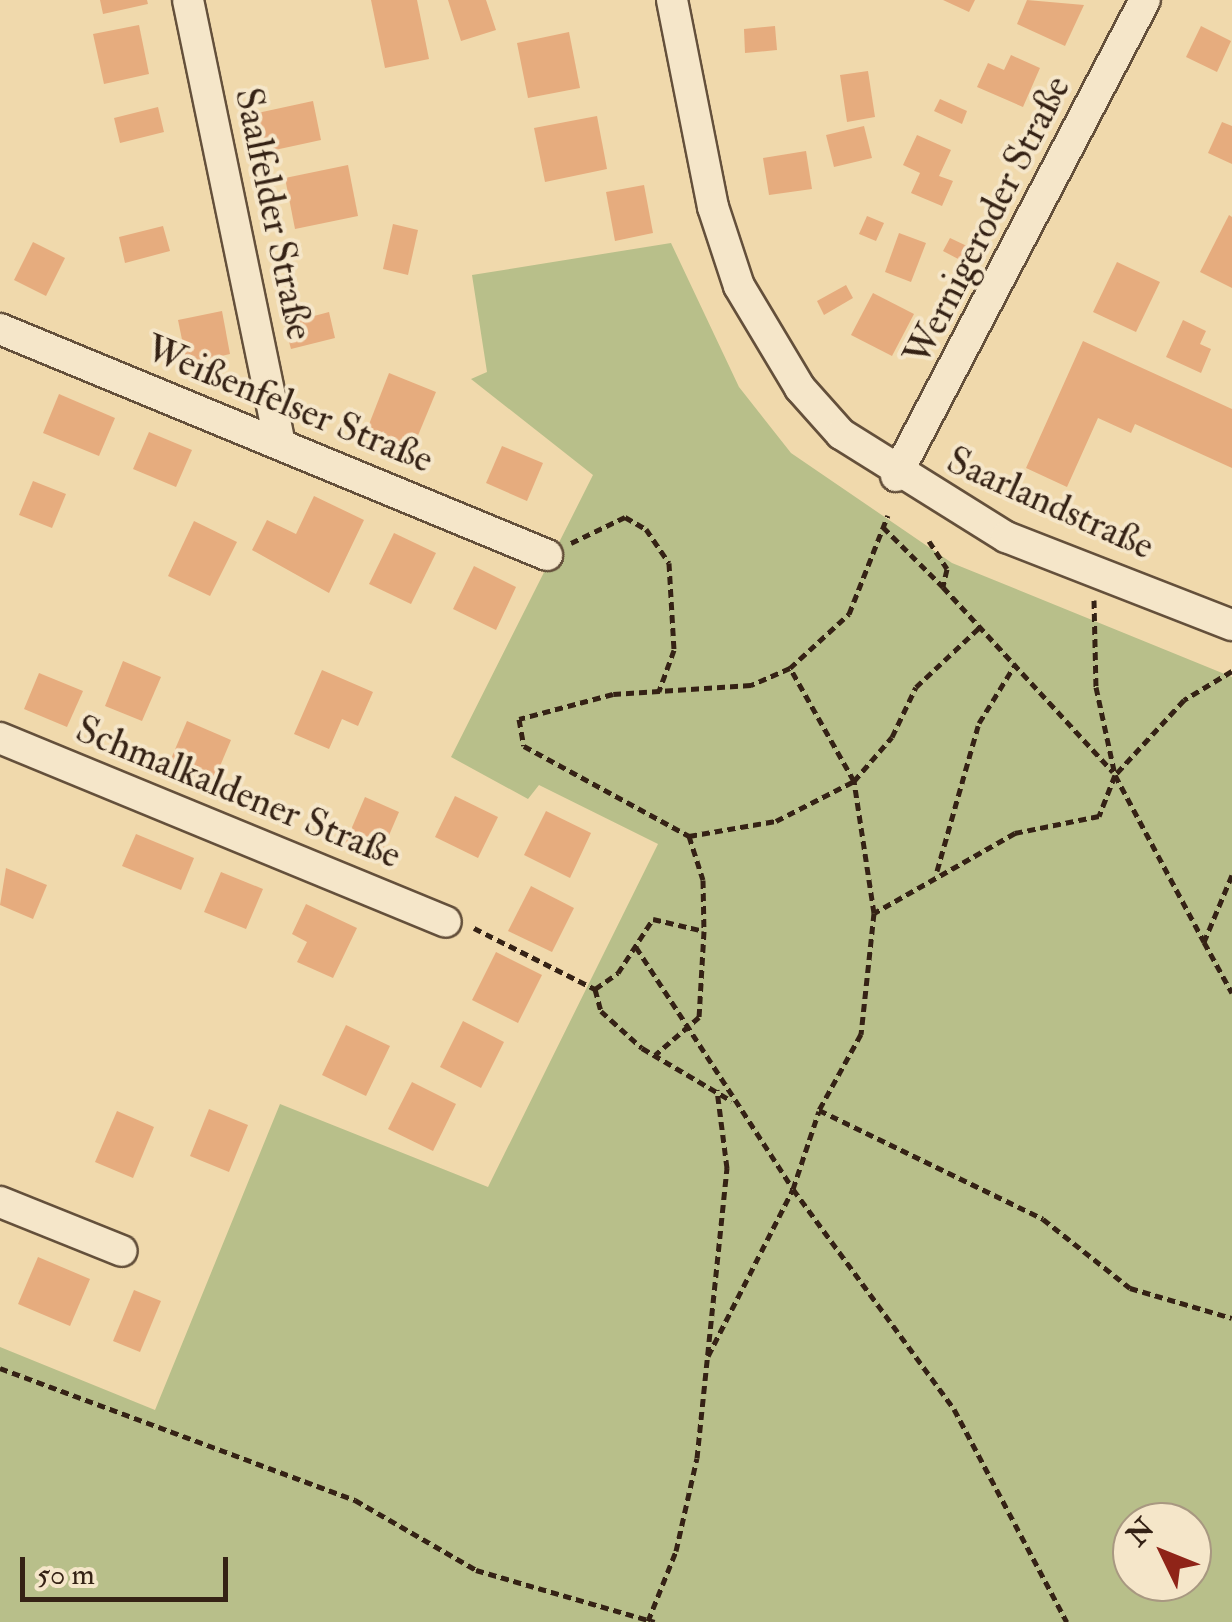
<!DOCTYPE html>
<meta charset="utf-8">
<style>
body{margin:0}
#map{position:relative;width:1232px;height:1622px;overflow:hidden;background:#f0d9ac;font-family:"IM FELL Double Pica",serif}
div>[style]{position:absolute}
.green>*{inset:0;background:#b8bf8a}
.building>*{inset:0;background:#e6ac7e}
.path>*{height:5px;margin-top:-2.5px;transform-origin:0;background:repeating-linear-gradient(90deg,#352215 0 8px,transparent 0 13px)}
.roads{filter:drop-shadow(2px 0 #64503b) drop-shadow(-2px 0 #64503b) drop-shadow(0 2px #64503b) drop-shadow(0 -2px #64503b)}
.minor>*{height:30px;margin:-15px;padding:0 15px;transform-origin:15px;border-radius:15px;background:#f5e6c9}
span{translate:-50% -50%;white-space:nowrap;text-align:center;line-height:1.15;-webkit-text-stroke:8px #f5e6c9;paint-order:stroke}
.street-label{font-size:38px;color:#352215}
.north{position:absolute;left:1112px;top:1502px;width:100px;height:100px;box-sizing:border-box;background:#f5e6c9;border:2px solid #a89881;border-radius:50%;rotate:313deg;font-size:28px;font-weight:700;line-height:40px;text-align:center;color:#352215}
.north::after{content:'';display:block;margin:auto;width:35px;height:45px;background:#8f2418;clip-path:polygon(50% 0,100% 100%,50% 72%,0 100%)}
.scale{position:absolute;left:20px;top:1557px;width:208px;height:45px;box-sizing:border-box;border:5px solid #352215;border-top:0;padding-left:12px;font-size:30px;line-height:35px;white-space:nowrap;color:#352215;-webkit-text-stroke:8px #f5e6c9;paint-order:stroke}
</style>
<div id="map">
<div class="green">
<i style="clip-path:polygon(evenodd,671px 243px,739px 387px,791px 453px,952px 563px,1232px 677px,1232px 1622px,0 1622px,0 1347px,155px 1410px,280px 1104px,488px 1187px,658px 844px,539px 785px,528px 799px,451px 757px,593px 475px,471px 379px,487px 372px,472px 275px,671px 243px,1132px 1522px,1192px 1522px,1192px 1582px,1132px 1582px,1132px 1522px)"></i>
</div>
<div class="building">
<i style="clip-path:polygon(100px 0,147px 0,148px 4px,103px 14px)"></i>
<i style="clip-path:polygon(371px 0,417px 0,429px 59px,385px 68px)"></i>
<i style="clip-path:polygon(448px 0,486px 0,496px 30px,461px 41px)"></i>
<i style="clip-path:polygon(943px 0,975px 0,969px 12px)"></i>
<i style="clip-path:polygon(1027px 0,1084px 5px,1065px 46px,1017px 24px)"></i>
<i style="clip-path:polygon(139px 25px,149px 74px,104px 84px,93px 34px)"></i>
<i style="clip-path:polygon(775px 26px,777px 50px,745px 53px,744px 29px)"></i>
<i style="clip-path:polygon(1201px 26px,1231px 41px,1217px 72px,1186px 57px)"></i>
<i style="clip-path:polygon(569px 32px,580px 88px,528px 98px,517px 43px)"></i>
<i style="clip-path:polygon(1011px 55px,1040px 68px,1023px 107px,977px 87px,988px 63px,1004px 70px)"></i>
<i style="clip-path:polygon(868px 71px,875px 117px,847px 122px,840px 75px)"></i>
<i style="clip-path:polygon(940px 99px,967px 111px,962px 124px,934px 111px)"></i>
<i style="clip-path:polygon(313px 101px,321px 140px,261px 153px,253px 114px)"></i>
<i style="clip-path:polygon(158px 107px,164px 132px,120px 143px,114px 118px)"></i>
<i style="clip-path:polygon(597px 116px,607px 169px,545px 182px,534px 128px)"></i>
<i style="clip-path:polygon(1222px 122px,1232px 126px,1232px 164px,1208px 153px)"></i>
<i style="clip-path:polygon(864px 126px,872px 158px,834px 167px,826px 135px)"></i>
<i style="clip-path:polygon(917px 135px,951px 150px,939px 176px,953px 181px,942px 206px,911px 193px,920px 173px,903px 165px)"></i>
<i style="clip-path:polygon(806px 151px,812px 189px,769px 195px,763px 158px)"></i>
<i style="clip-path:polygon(348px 165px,358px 216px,295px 229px,285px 178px)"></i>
<i style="clip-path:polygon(644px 185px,653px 233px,615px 241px,606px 192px)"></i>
<i style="clip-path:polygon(1229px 215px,1232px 217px,1232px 288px,1200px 272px)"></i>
<i style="clip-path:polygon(867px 216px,884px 223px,876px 241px,859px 234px)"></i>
<i style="clip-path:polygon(393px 224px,418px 230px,408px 275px,383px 269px)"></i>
<i style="clip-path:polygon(163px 226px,170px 251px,125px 263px,119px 237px)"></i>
<i style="clip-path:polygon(899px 233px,926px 243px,911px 282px,885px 272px)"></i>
<i style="clip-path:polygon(950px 238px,969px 247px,962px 261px,943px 251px)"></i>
<i style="clip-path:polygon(33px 242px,65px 258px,46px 296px,14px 280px)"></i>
<i style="clip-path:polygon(1117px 262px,1160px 282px,1136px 332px,1093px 312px)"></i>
<i style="clip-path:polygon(846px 285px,853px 298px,824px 315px,817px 301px)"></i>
<i style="clip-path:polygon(873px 293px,914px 314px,892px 356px,851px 335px)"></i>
<i style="clip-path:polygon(222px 311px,230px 354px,187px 364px,178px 320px)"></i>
<i style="clip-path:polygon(329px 312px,335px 338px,291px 349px,284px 324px)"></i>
<i style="clip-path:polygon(1183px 320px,1206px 331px,1200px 344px,1211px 349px,1201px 373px,1166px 357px)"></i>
<i style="clip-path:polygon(1083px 341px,1232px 409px,1232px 468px,1135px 424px,1131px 433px,1098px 418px,1067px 487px,1026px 468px)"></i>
<i style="clip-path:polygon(389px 373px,436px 392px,412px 450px,366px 432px)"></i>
<i style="clip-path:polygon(59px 394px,115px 418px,99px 456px,43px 433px)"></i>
<i style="clip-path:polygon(149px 432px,192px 450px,176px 487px,133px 469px)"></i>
<i style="clip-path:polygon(502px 446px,543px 463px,527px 501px,486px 483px)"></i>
<i style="clip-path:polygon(33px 481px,66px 494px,52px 528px,19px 515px)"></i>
<i style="clip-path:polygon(314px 496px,364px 520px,329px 593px,252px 550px,267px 520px,296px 534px)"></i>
<i style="clip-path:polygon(194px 521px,237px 542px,210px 596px,168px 576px)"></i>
<i style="clip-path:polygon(394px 533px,436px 553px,411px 604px,369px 584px)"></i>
<i style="clip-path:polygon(474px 566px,516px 587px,496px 630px,453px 609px)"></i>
<i style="clip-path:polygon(123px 661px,161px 677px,142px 721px,105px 706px)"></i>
<i style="clip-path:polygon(322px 670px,373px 692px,358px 726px,342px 719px,329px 749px,294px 734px)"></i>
<i style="clip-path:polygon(39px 673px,83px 691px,67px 727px,24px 709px)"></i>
<i style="clip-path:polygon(187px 721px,231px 740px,212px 785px,168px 766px)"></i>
<i style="clip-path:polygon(455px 796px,498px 817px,478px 858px,435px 837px)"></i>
<i style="clip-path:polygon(365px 797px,399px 812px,378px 861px,344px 846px)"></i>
<i style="clip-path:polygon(546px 811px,591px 833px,570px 878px,524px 855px)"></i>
<i style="clip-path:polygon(136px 834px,194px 858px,181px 890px,122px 866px)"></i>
<i style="clip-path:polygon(6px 868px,47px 885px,33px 919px,0 905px)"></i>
<i style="clip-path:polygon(221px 872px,263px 889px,246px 929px,204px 912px)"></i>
<i style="clip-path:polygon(531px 886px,574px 908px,552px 952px,508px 931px)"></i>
<i style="clip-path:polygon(306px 904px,357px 928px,333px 978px,297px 962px,307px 942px,292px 934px)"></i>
<i style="clip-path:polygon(496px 952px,542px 975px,518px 1023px,472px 1000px)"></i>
<i style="clip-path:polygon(463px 1021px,504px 1042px,481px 1088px,440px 1067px)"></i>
<i style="clip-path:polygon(346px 1025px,390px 1046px,366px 1096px,322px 1075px)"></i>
<i style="clip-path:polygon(412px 1082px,456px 1104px,433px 1151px,388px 1129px)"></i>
<i style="clip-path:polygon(209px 1109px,248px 1125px,229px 1172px,190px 1156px)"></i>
<i style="clip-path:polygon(117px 1111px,154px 1127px,133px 1178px,95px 1162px)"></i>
<i style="clip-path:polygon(38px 1257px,90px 1279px,70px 1326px,18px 1304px)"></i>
<i style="clip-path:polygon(134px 1290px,161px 1301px,140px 1352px,113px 1341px)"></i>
</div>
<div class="path">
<i style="left:883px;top:527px;width:85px;rotate:45deg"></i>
<i style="left:929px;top:541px;width:33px;rotate:57deg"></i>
<i style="left:947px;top:569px;width:18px;rotate:103deg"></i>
<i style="left:943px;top:587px;width:251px;rotate:47.4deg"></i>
<i style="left:571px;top:543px;width:60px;rotate:-25.7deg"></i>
<i style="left:625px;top:517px;width:24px;rotate:30deg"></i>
<i style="left:646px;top:529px;width:41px;rotate:55.9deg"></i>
<i style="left:669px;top:563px;width:87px;rotate:86.7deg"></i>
<i style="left:674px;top:650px;width:44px;rotate:110.1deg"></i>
<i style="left:1094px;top:600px;width:87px;rotate:88.7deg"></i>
<i style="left:1096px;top:687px;width:90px;rotate:77.8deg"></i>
<i style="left:1115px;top:775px;width:189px;rotate:61.9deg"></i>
<i style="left:790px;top:668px;width:43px;rotate:156.4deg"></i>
<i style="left:751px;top:685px;width:138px;rotate:176.3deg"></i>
<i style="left:613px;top:694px;width:97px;rotate:165.1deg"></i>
<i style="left:519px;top:719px;width:27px;rotate:80deg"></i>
<i style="left:524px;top:746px;width:188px;rotate:28.6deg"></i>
<i style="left:689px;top:836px;width:88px;rotate:-9.8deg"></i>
<i style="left:776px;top:821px;width:88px;rotate:-27.1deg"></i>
<i style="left:854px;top:781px;width:58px;rotate:-49.2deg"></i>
<i style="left:892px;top:737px;width:55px;rotate:-64.4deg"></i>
<i style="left:916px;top:687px;width:91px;rotate:-43.2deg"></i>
<i style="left:1232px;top:671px;width:56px;rotate:148.9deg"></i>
<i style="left:1184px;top:700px;width:102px;rotate:132.6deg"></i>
<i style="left:1115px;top:775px;width:44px;rotate:111.3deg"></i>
<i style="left:1099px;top:816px;width:86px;rotate:168.6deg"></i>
<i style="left:1015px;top:833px;width:162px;rotate:150.4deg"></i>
<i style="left:874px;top:913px;width:122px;rotate:96.1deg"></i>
<i style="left:861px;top:1034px;width:87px;rotate:118.9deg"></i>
<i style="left:819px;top:1110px;width:249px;rotate:25.9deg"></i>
<i style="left:1043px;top:1219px;width:111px;rotate:38.4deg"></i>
<i style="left:1130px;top:1288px;width:106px;rotate:16.4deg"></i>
<i style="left:689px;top:836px;width:46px;rotate:72.3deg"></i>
<i style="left:703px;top:880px;width:51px;rotate:88.9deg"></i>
<i style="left:937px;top:871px;width:154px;rotate:-74.2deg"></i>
<i style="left:979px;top:723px;width:70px;rotate:-58.3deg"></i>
<i style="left:1232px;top:875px;width:73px;rotate:112.7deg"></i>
<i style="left:1204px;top:942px;width:58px;rotate:61.2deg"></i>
<i style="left:874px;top:913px;width:134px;rotate:-98.6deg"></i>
<i style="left:854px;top:781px;width:130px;rotate:-119.5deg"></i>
<i style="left:790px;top:668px;width:80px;rotate:-42.5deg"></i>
<i style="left:849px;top:614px;width:106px;rotate:-68.5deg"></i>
<i style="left:474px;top:928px;width:136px;rotate:26.8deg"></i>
<i style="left:595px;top:989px;width:23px;rotate:75deg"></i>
<i style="left:601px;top:1011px;width:55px;rotate:42.1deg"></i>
<i style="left:642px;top:1048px;width:104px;rotate:30.5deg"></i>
<i style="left:636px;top:947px;width:288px;rotate:57deg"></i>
<i style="left:793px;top:1189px;width:273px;rotate:53.8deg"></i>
<i style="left:954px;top:1409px;width:241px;rotate:62.1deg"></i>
<i style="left:595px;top:989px;width:28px;rotate:-35deg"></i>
<i style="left:618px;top:973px;width:64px;rotate:-57.1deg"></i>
<i style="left:653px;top:919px;width:52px;rotate:13.2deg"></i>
<i style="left:704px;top:931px;width:86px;rotate:93.3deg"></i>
<i style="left:699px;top:1017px;width:58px;rotate:139.2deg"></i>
<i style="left:708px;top:1356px;width:187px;rotate:-63deg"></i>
<i style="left:793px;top:1189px;width:82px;rotate:-71.6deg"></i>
<i style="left:0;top:1368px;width:379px;rotate:20.4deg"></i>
<i style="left:355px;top:1500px;width:140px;rotate:30deg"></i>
<i style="left:476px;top:1570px;width:186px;rotate:16.2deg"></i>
<i style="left:648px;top:1621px;width:75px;rotate:-68.2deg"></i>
<i style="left:676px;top:1551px;width:95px;rotate:-77.3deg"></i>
<i style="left:697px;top:1458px;width:292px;rotate:-84.1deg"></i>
<i style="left:727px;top:1168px;width:79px;rotate:-97.3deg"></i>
</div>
<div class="roads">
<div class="minor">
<i style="left:188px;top:0;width:452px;rotate:78.3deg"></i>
<i style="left:672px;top:0;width:211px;rotate:78.8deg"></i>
<i style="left:713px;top:207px;width:83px;rotate:71.8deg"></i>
<i style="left:739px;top:286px;width:119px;rotate:59.1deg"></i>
<i style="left:800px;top:388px;width:62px;rotate:48.3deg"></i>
<i style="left:841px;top:434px;width:195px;rotate:32deg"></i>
<i style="left:1006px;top:537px;width:243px;rotate:21.3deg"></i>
<i style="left:0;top:329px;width:592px;rotate:22.45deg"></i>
<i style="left:896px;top:476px;width:537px;rotate:-62.39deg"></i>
<i style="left:0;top:738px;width:482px;rotate:22.4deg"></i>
<i style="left:0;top:1202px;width:131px;rotate:21.9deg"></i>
</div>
</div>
<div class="street-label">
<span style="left:273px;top:214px;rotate:78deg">Saalfelder Straße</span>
<span style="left:988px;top:221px;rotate:-63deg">Wernigeroder Straße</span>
<span style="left:289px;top:405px;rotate:22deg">Weißenfelser Straße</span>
<span style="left:1050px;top:504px;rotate:24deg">Saarlandstraße</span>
<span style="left:238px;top:793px;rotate:22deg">Schmalkaldener Straße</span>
</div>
<div class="north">N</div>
<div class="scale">50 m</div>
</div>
